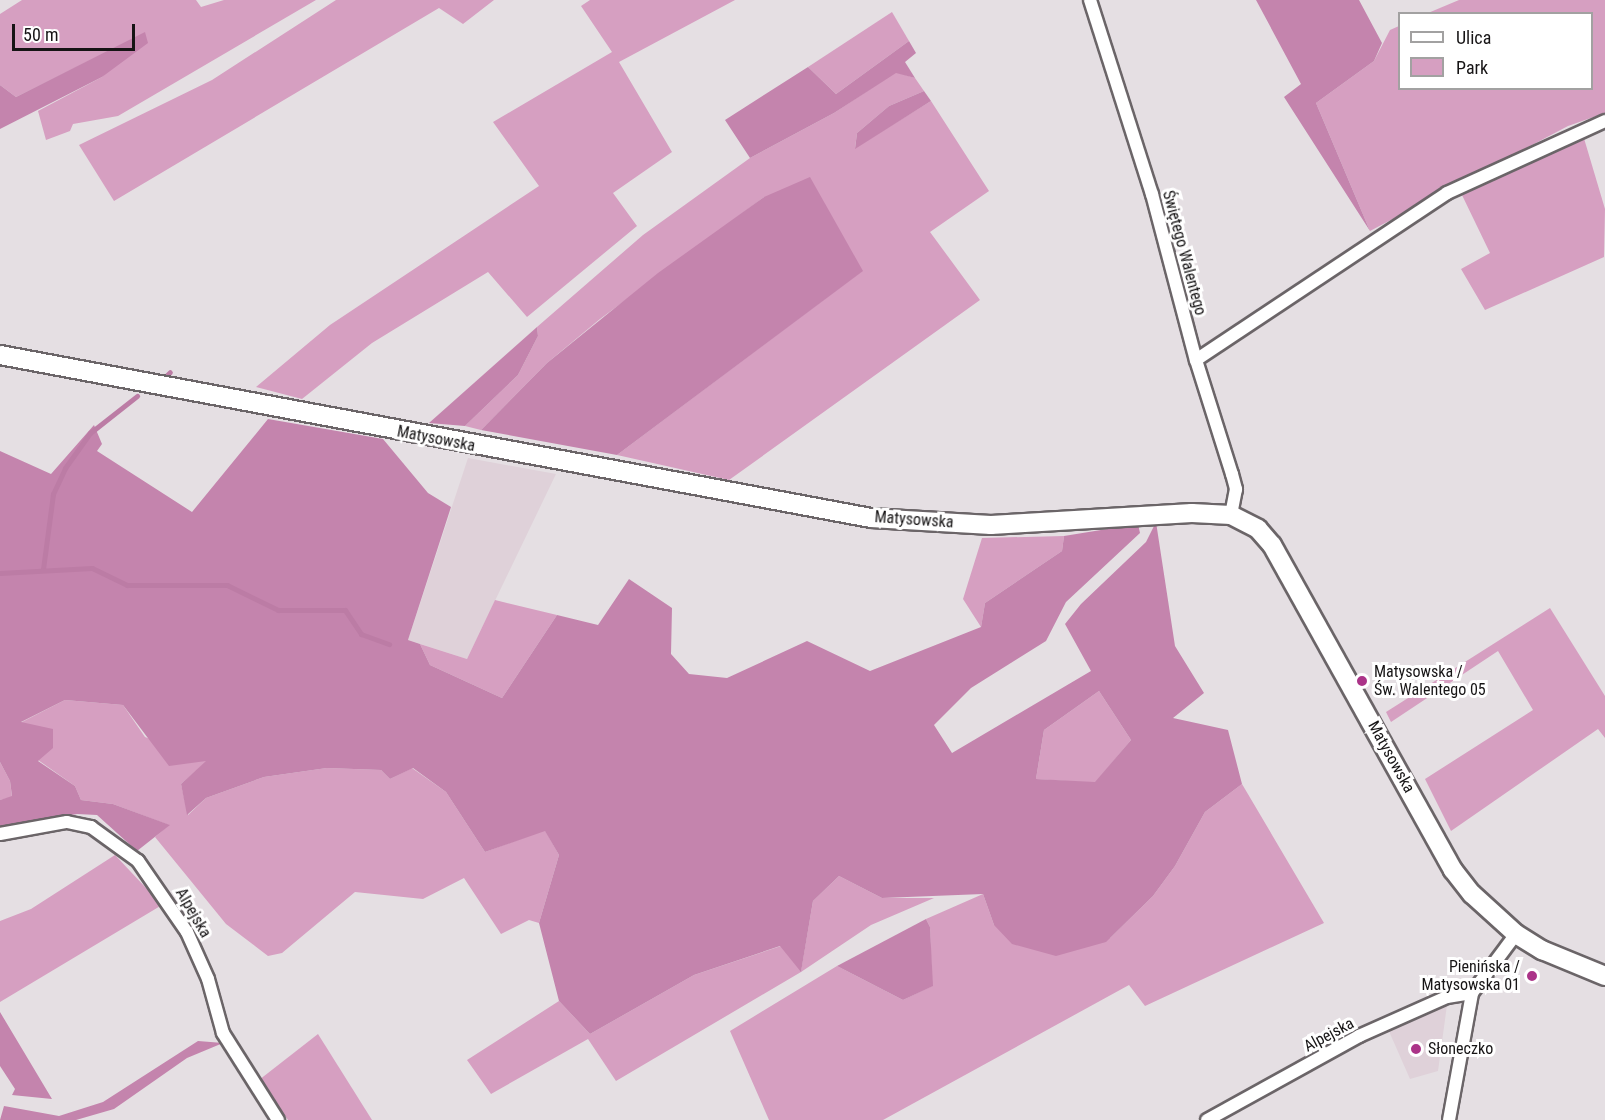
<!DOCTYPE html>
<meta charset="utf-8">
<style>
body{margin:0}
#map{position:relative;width:1605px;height:1120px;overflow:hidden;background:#e5dfe3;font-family:"Roboto Condensed",sans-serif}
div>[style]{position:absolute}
.built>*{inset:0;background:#dfd1d9}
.green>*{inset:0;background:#d69fc1}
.forest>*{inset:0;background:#c484ad}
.stream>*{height:5px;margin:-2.5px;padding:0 2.5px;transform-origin:2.5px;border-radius:2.5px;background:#bc7ca5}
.roads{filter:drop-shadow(2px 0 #6b6568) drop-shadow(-2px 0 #6b6568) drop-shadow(0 2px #6b6568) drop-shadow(0 -2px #6b6568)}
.street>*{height:12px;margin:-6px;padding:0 6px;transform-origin:6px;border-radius:6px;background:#fff}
.secondary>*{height:18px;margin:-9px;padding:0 9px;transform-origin:9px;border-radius:9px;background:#fff}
.dots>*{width:16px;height:16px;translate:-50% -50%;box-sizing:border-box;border:3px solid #fff;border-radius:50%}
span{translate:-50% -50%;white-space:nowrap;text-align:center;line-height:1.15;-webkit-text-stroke:6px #fff;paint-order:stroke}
.street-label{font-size:16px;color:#161415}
.poi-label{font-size:16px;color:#161415}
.left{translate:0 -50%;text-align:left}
.right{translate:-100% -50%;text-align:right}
.legend{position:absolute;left:1398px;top:12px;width:195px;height:78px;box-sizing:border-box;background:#fff;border:2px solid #a2a1a1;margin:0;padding:8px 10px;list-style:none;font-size:18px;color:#161415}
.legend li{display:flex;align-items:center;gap:12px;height:30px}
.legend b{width:30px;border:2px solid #a2a1a1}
.scale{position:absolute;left:12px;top:24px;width:123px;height:27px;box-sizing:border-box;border:3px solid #161415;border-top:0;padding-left:8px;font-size:18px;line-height:21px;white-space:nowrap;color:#161415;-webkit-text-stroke:4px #fff;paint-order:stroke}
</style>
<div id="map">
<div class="built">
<i style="clip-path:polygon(468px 458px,556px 474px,467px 659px,408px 640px)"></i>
<i style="clip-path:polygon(1447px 1005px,1438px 1071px,1410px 1079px,1388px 1029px)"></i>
</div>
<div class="green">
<i style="clip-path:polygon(22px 0,196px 0,201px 7px,224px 0,316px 0,118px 116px,73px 124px,70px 131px,46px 140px,38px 111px,102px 77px,145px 33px,16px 97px,0 85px,0 14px)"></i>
<i style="clip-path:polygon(336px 0,494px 0,463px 24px,439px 8px,114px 201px,79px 145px,212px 80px)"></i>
<i style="clip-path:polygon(590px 0,735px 0,619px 62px,672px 152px,613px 193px,637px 226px,527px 317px,488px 272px,372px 343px,302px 399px,256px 387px,330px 325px,539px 186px,493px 122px,612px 52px,581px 6px)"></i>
<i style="clip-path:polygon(1459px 0,1605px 0,1605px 113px,1568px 126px,1370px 231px,1316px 103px,1374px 61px,1390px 30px,1399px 26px,1400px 88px,1592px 88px,1592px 14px,1428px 13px)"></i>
<i style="clip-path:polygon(892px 12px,909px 41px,836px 94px,808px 67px)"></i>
<i style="clip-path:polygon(896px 72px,915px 78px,924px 91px,889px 106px,857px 133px,855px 148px,931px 101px,989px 191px,930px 232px,980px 300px,729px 480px,617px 455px,862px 271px,841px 237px,764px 197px,600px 319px,547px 363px,481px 430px,465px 426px,518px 375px,538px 336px,537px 327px,643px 235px,750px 158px,834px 113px)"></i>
<i style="clip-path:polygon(1583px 135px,1605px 209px,1604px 257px,1485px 310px,1461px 269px,1490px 253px,1461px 193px)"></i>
<i style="clip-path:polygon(1064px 536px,1062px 551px,985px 603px,981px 627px,963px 599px,982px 538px)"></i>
<i style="clip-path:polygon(495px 600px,557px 615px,502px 698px,430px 665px,420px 644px,467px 659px)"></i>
<i style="clip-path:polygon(1550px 608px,1605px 696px,1605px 738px,1598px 729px,1451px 831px,1425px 779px,1533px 710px,1498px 651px,1391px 722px,1386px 712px)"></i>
<i style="clip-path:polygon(1099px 691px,1131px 740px,1095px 783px,1036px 779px,1044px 730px)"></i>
<i style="clip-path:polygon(65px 700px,123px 705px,145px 737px,207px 761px,181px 784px,188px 815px,206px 798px,264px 777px,327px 768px,381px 770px,390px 779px,412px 768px,446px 792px,485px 852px,545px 830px,559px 855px,539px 923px,529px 920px,501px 934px,464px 878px,423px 899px,355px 892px,282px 953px,268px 956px,226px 924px,155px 837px,169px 825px,113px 804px,81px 800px,75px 786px,38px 760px,20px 723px)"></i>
<i style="clip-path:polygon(0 762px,10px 781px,12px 797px,0 800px)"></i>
<i style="clip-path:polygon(1242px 784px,1324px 923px,1145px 1006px,1129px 985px,883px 1120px,769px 1120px,730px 1031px,837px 966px,903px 1000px,932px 986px,930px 927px,926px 919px,983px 894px,994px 925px,1110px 938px,1153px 896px,1175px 866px,1205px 812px)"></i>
<i style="clip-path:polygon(115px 855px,162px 905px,0 1002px,0 921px,31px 909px)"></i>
<i style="clip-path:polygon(839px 876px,882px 898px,934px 898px,871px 925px,801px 972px,616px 1081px,588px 1039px,491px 1094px,467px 1060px,559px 1001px,590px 1034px,694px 975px,781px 946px,801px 971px,813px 901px)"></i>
<i style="clip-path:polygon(318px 1034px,372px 1120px,288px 1120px,259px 1080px)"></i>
</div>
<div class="forest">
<i style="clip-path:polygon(1256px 0,1359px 0,1382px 43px,1374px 61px,1316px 103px,1370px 231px,1284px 97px,1301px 84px)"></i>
<i style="clip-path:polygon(145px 32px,148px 43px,102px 77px,0 129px,0 85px,16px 97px)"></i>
<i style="clip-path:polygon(909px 41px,916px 53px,905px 62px,915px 78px,896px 73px,834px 113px,750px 158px,725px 120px,808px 67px,836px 94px)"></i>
<i style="clip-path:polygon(924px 91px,931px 101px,855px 149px,857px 133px,889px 106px)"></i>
<i style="clip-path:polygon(810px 177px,863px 271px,617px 455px,481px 430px,547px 363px,658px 273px,764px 197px)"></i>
<i style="clip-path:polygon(537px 327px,538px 336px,518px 375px,465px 426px,429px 423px)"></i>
<i style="clip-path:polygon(evenodd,268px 419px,383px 439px,428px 493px,451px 507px,408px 640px,420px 644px,430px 665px,502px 698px,557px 615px,598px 625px,629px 579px,672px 608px,671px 654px,689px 674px,727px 678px,807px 641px,870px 671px,981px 627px,985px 603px,1062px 551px,1064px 536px,1138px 524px,1140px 533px,1066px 602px,1046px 641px,971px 688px,934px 725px,952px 753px,1091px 671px,1065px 624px,1081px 604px,1146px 542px,1156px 522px,1175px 646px,1204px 693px,1173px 718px,1228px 730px,1242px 784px,1205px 812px,1175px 866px,1153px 896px,1106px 942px,1056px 956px,1012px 944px,994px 925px,983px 894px,882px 898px,839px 876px,813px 901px,801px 972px,780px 946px,694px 975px,590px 1034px,559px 1001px,539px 923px,559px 855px,545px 831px,485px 852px,446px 792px,413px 768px,390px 779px,381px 770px,327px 768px,264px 777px,206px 798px,187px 815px,181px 784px,206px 761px,169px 766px,123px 705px,65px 700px,21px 722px,53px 729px,53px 748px,38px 761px,75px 786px,81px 800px,113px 804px,170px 825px,137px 851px,97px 815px,77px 814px,0 828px,0 800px,12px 796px,10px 781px,0 762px,0 451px,51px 474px,94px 425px,102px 444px,97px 451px,192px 512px,268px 419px,1099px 691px,1131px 740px,1095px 782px,1036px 779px,1044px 730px,1099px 691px)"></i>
<i style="clip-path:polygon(926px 919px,930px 927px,933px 986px,903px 1000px,837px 966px)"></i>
<i style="clip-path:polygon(0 1012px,52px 1099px,12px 1095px,15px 1089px,0 1066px)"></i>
<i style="clip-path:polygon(198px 1041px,223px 1043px,187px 1058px,114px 1109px,76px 1120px,0 1120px,4px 1106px,59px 1116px,103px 1102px)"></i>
</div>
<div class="stream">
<i style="left:167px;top:375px;width:4px;rotate:-45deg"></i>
<i style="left:43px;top:569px;width:76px;rotate:-82.4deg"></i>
<i style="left:53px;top:494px;width:29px;rotate:-65deg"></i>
<i style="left:65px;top:468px;width:43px;rotate:-54.5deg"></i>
<i style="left:90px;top:433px;width:60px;rotate:-38.2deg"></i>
<i style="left:0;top:573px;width:92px;rotate:-3.1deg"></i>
<i style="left:92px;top:568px;width:39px;rotate:26deg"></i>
<i style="left:127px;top:585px;width:100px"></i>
<i style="left:227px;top:585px;width:57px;rotate:26.1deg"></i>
<i style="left:278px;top:610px;width:67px"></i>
<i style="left:345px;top:610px;width:29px;rotate:56deg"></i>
<i style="left:361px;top:634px;width:30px;rotate:20deg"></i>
</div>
<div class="roads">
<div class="street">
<i style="left:1090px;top:0;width:204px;rotate:72.3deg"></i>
<i style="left:1152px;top:194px;width:172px;rotate:75.2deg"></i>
<i style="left:1196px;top:360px;width:120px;rotate:72.5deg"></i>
<i style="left:1232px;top:474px;width:16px;rotate:75deg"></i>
<i style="left:1236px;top:489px;width:26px;rotate:101deg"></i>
<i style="left:1196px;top:360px;width:301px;rotate:-33.6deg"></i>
<i style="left:1447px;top:193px;width:174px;rotate:-24.5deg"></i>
<i style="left:0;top:834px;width:68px;rotate:-10.2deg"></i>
<i style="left:67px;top:822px;width:25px;rotate:12deg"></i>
<i style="left:91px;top:827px;width:58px;rotate:35.9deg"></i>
<i style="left:138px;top:861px;width:86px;rotate:55.4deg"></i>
<i style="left:187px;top:932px;width:51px;rotate:65.9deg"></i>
<i style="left:208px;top:979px;width:56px;rotate:74.5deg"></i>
<i style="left:223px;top:1033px;width:103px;rotate:57.7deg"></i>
<i style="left:1207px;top:1120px;width:174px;rotate:-28.9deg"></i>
<i style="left:1359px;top:1036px;width:96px;rotate:-23.9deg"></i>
<i style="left:1447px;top:997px;width:25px;rotate:-9deg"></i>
<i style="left:1449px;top:1120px;width:129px;rotate:-79.7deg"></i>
<i style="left:1472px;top:993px;width:74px;rotate:-53.3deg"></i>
</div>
<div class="secondary">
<i style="left:0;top:355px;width:886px;rotate:10.6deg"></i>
<i style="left:871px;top:518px;width:120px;rotate:3.3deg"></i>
<i style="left:991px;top:525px;width:201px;rotate:-3.4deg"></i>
<i style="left:1192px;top:513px;width:39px;rotate:3deg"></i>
<i style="left:1231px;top:515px;width:30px;rotate:27deg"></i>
<i style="left:1258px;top:529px;width:21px;rotate:49deg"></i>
<i style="left:1272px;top:545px;width:372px;rotate:60.9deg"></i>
<i style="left:1453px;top:870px;width:31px;rotate:52deg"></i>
<i style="left:1472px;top:894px;width:59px;rotate:42.3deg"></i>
<i style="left:1516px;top:934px;width:31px;rotate:32deg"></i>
<i style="left:1542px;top:950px;width:68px;rotate:22.4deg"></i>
</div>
</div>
<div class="dots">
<i style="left:1362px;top:681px;background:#ab3388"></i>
<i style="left:1532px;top:976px;background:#ab3388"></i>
<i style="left:1416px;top:1049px;background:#ab3388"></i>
</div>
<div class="street-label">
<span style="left:1184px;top:253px;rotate:75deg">Świętego Walentego</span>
<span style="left:436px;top:439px;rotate:11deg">Matysowska</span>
<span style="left:914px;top:520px;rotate:4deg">Matysowska</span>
<span style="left:1391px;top:757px;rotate:61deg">Matysowska</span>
<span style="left:193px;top:913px;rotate:60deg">Alpejska</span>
<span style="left:1329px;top:1035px;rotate:-28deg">Alpejska</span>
</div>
<div class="poi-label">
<span class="left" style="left:1374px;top:681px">Matysowska /<br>Św. Walentego 05</span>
<span class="right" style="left:1520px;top:976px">Pienińska /<br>Matysowska 01</span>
<span class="left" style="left:1428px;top:1049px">Słoneczko</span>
</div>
<ul class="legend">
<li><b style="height:8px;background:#fff"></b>Ulica</li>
<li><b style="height:16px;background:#d69fc1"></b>Park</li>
</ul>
<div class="scale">50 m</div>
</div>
